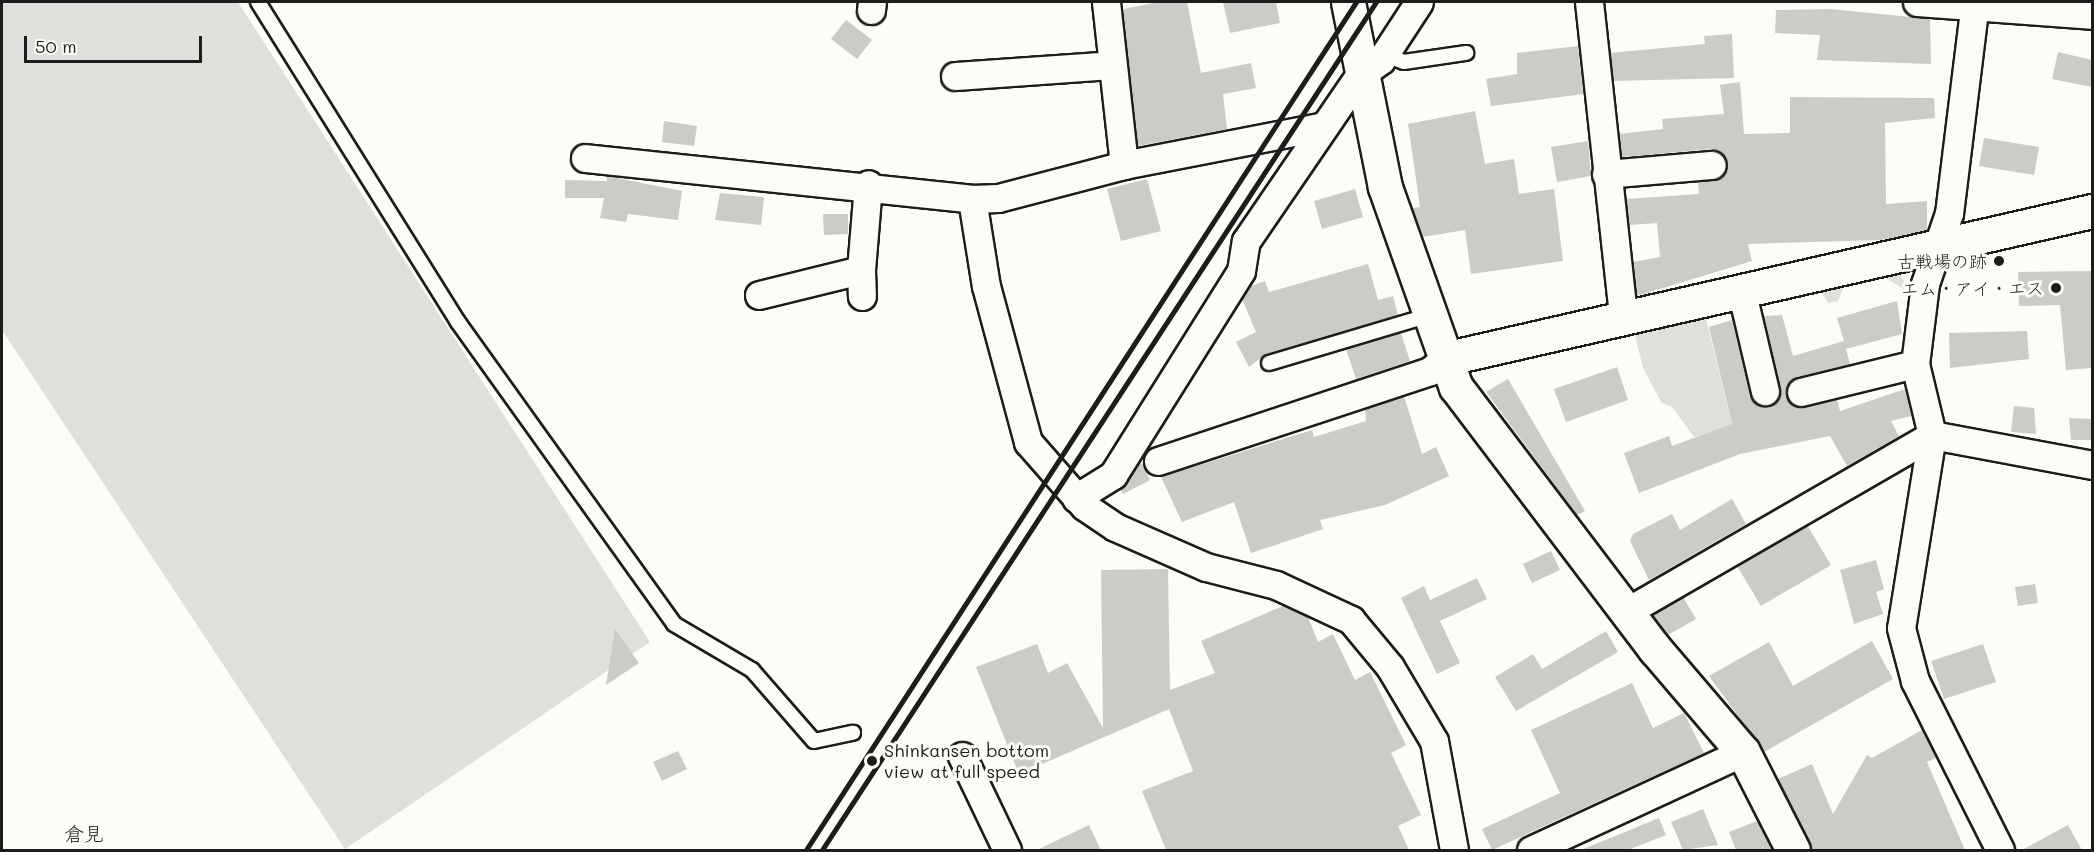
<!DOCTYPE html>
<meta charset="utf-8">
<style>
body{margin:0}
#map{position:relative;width:2094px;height:852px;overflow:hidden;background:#fdfcf7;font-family:Mali,"Klee One",sans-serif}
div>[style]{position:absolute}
.green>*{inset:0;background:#e0dfdb}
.building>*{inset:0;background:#cccbc8}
.roads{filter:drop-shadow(2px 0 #1c1c1c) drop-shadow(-2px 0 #1c1c1c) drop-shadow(0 2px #1c1c1c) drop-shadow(0 -2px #1c1c1c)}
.lane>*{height:14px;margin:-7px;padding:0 7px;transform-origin:7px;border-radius:7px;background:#fdfcf7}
.street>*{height:27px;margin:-13.5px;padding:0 13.5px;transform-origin:13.5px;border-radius:13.5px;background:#fdfcf7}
.secondary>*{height:33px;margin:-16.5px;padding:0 16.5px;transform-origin:16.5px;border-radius:16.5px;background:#fdfcf7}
.rail>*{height:4.5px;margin:-2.25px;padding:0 2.25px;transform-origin:2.25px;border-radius:2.25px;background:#1c1c1c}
.dots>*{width:16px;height:16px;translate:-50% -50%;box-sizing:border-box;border:3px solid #fdfcf7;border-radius:50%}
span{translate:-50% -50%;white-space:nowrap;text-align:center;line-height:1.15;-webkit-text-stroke:6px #fdfcf7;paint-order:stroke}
.poi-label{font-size:18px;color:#1c1c1c}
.right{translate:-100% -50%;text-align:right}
.left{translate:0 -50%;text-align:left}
.neighbourhood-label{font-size:20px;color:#1c1c1c}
.frame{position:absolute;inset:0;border:3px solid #1c1c1c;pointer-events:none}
.scale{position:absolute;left:24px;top:36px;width:178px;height:27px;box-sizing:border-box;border:3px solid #1c1c1c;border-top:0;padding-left:8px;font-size:18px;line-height:21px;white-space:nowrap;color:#1c1c1c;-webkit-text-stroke:4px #fdfcf7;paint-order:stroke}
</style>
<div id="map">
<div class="green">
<i style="clip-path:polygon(2px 2px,238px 2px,650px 642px,345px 849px,2px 330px)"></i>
<i style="clip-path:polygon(1898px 271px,1911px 293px,1885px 278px,1844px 286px,1838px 301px,1828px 303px,1818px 286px)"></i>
<i style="clip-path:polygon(1705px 314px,1733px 429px,1694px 437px,1672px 407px,1661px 402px,1643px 368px,1633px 327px)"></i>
</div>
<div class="building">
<i style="clip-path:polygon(1159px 2px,1187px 2px,1201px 73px,1251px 63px,1256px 88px,1223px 94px,1227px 129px,1138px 146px,1123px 9px)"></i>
<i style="clip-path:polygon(1223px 2px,1276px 2px,1280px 23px,1230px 33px)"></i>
<i style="clip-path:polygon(1831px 9px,1930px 19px,1931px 64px,1817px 60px,1820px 35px,1775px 33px,1776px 10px)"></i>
<i style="clip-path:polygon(846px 20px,872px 40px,857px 59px,831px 39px)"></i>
<i style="clip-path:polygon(1732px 34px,1734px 78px,1613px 81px,1610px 53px,1705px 44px,1704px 36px)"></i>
<i style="clip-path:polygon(1578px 46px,1583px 94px,1491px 106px,1486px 79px,1517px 74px,1517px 53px)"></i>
<i style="clip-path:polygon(2058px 52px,2092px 60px,2092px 87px,2052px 79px)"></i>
<i style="clip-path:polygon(1740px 82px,1744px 134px,1790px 133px,1790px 97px,1934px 98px,1935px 118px,1885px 123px,1886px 204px,1927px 201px,1927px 230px,1881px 240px,1748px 244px,1752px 261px,1637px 296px,1633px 262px,1660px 257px,1657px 223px,1629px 225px,1626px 199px,1699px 194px,1698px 182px,1720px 178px,1728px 163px,1711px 149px,1622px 157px,1619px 134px,1663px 129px,1662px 119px,1724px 114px,1720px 85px)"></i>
<i style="clip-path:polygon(1475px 111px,1485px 164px,1514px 159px,1519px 194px,1554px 189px,1563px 261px,1471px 274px,1465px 230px,1423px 237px,1412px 208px,1420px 207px,1408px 124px)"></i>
<i style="clip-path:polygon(664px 121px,697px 126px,694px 146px,662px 142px)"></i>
<i style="clip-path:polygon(1984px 138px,2039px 147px,2034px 175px,1979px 166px)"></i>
<i style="clip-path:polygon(1588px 141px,1591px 176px,1557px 182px,1551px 147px)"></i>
<i style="clip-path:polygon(607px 176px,682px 191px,678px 220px,628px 214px,626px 222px,600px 218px,604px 198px,565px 198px,565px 180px,607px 181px)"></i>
<i style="clip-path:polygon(1147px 179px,1161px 231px,1121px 241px,1107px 189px)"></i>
<i style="clip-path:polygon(1355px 189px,1363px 217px,1322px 229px,1314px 201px)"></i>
<i style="clip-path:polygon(720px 193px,764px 197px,761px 225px,715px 220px)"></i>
<i style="clip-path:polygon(823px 214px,848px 214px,848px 234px,824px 235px)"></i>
<i style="clip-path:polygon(1368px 264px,1378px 300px,1393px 296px,1398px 315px,1266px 354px,1249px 367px,1236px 342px,1256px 332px,1242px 299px,1249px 287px,1265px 281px,1269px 292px)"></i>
<i style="clip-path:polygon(2092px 271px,2092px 368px,2066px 370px,2060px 305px,2019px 306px,2018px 272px)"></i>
<i style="clip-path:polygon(1897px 301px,1902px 334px,1846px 349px,1850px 364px,1797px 377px,1786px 395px,1797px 407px,1837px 399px,1840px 411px,1905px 389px,1911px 416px,1891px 421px,1899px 436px,1847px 466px,1830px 436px,1740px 454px,1639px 493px,1624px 453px,1669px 436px,1672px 446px,1732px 424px,1709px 327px,1732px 320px,1750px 395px,1768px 406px,1776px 402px,1780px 388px,1764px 316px,1782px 315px,1793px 356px,1844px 341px,1837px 318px)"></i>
<i style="clip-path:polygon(2027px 331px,2029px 359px,1950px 368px,1949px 333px)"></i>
<i style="clip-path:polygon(1401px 333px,1410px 361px,1356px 379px,1346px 349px)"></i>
<i style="clip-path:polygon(1617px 367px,1628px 400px,1566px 422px,1554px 389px)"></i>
<i style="clip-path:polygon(1508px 379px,1585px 511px,1577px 515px,1486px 392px)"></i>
<i style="clip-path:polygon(1404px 396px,1422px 454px,1436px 447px,1449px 476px,1385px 505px,1320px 520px,1323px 529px,1251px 553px,1234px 502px,1182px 522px,1161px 477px,1312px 430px,1314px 437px,1366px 421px,1365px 409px)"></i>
<i style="clip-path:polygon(2014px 406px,2034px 408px,2036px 434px,2011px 432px)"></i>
<i style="clip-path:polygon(2069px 418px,2092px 419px,2092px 440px,2071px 440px)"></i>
<i style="clip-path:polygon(1141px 462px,1150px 480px,1123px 494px,1120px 489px)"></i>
<i style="clip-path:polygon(1732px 499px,1746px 524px,1649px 580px,1630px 541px,1633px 534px,1672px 514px,1680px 530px)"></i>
<i style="clip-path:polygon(1807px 525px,1831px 565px,1761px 606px,1737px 566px)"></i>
<i style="clip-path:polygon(1551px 551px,1560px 570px,1532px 583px,1523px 564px)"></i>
<i style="clip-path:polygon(1876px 560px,1884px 589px,1876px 592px,1883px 614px,1854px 624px,1840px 570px)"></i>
<i style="clip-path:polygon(1168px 569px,1170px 690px,1215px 673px,1201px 641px,1283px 606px,1308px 617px,1318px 642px,1333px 634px,1355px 680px,1370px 672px,1406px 745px,1391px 753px,1421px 815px,1398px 826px,1409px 850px,1166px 850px,1142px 791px,1193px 771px,1169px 709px,1019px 774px,976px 667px,1037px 644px,1048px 673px,1067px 663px,1103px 728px,1101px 570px)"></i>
<i style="clip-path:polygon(1477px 578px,1487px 599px,1440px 621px,1460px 663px,1437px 674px,1401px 598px,1424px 586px,1430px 600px)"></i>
<i style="clip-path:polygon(2035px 584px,2038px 603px,2018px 606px,2015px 587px)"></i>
<i style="clip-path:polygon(1683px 597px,1696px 619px,1668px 635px,1653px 615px)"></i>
<i style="clip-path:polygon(615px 629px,639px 663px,606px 685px)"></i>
<i style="clip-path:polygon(1606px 631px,1618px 652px,1516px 711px,1495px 677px,1533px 654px,1542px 669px)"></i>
<i style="clip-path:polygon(1872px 641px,1893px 679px,1764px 752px,1709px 676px,1769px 642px,1793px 686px)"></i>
<i style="clip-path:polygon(1983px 644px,1996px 682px,1944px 699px,1931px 661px)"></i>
<i style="clip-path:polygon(1632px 683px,1653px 728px,1684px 713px,1704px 753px,1492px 850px,1482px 829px,1560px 793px,1531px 730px)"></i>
<i style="clip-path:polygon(1922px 730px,1936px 758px,1927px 762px,1965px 850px,1812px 850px,1778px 779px,1812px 764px,1833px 814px,1867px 755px,1872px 758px)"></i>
<i style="clip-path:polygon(678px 751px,687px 769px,662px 781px,653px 762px)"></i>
<i style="clip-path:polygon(1703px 809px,1718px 845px,1683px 850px,1671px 822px)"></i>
<i style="clip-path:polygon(1659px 818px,1666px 835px,1628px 850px,1581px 850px)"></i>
<i style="clip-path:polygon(1757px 821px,1772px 850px,1736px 850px,1729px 832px)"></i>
<i style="clip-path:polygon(1089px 825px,1101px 850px,1037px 850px)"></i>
<i style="clip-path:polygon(2068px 825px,2082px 850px,2022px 850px)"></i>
</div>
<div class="roads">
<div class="lane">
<i style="left:258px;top:2px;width:377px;rotate:58deg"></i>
<i style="left:458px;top:322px;width:371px;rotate:54.4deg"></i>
<i style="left:674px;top:624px;width:91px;rotate:30.5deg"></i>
<i style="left:752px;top:670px;width:94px;rotate:48.9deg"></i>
<i style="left:814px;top:741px;width:40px;rotate:-12deg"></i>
<i style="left:1385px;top:55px;width:20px;rotate:20deg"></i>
<i style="left:1404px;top:62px;width:63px;rotate:-8.3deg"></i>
<i style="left:1269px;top:363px;width:165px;rotate:-16.6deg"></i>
</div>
<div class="street">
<i style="left:1106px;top:2px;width:164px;rotate:83.7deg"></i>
<i style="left:1589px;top:2px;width:316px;rotate:83.8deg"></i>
<i style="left:1917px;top:2px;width:175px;rotate:4.2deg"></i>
<i style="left:1975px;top:2px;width:213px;rotate:97deg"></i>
<i style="left:1949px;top:213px;width:75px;rotate:108.7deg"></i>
<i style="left:1925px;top:284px;width:81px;rotate:97.1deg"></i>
<i style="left:1915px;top:364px;width:73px;rotate:76.5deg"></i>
<i style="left:1932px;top:435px;width:195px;rotate:99.1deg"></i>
<i style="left:1901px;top:628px;width:55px;rotate:75.2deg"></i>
<i style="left:1915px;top:681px;width:189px;rotate:63.3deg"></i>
<i style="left:871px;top:10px;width:8px;rotate:-83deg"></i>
<i style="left:955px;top:76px;width:157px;rotate:-4deg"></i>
<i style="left:1324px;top:126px;width:204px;rotate:169deg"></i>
<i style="left:1124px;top:165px;width:130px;rotate:165.3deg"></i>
<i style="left:998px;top:198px;width:26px;rotate:178deg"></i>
<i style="left:972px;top:199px;width:88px;rotate:80.9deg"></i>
<i style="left:986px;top:286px;width:162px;rotate:74.9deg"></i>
<i style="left:1028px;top:442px;width:85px;rotate:48.8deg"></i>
<i style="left:1084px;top:506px;width:37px;rotate:34deg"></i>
<i style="left:1115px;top:527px;width:99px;rotate:23.7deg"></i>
<i style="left:1206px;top:567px;width:72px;rotate:14.4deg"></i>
<i style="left:1276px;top:585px;width:83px;rotate:25deg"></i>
<i style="left:1351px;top:620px;width:61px;rotate:50.3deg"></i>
<i style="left:1390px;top:667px;width:86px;rotate:59.3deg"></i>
<i style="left:1434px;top:741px;width:111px;rotate:79.6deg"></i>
<i style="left:585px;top:158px;width:389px;rotate:6deg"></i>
<i style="left:1606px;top:174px;width:106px;rotate:-4.9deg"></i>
<i style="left:861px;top:270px;width:26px;rotate:88deg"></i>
<i style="left:1741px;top:289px;width:105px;rotate:76.8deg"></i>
<i style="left:759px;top:295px;width:105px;rotate:-13.8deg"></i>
<i style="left:861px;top:270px;width:86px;rotate:-85.3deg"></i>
<i style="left:1801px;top:392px;width:117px;rotate:-13.8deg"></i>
<i style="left:1158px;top:461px;width:287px;rotate:-18.3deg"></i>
<i style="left:1430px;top:371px;width:18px;rotate:-41deg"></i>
<i style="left:1076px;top:498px;width:44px;rotate:-31.9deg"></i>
<i style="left:1113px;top:475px;width:241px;rotate:-57.9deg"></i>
<i style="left:1241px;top:271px;width:30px;rotate:-81deg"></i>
<i style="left:1246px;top:241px;width:200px;rotate:-55.6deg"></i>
<i style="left:1359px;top:76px;width:27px;rotate:-36deg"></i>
<i style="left:1381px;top:60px;width:69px;rotate:-56.8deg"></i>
<i style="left:1626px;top:612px;width:354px;rotate:-30deg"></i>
<i style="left:1932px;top:435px;width:163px;rotate:10.6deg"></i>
<i style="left:962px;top:756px;width:104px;rotate:64.4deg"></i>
<i style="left:1531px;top:850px;width:234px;rotate:-24.8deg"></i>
</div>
<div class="secondary">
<i style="left:1348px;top:2px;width:189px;rotate:78.7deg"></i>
<i style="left:1385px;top:187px;width:212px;rotate:70.5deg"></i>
<i style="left:1456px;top:387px;width:329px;rotate:52.8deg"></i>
<i style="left:1655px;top:649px;width:135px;rotate:49.5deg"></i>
<i style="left:1743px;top:752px;width:110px;rotate:63deg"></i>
<i style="left:1444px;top:359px;width:665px;rotate:-12.87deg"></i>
</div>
</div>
<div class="rail">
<i style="left:806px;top:850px;width:1011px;rotate:-57.03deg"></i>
<i style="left:822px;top:850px;width:1013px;rotate:-56.84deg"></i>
</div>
<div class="dots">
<i style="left:1999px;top:261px;background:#1c1c1c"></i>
<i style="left:2056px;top:288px;background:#1c1c1c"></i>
<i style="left:872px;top:761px;background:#1c1c1c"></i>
</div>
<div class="poi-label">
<span class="right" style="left:1987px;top:261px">古戦場の跡</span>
<span class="right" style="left:2044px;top:288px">エム・アイ・エス</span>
<span class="left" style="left:884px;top:761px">Shinkansen bottom<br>view at full speed</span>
</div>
<div class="neighbourhood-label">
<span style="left:84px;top:833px">倉見</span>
</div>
<div class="frame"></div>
<div class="scale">50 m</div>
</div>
